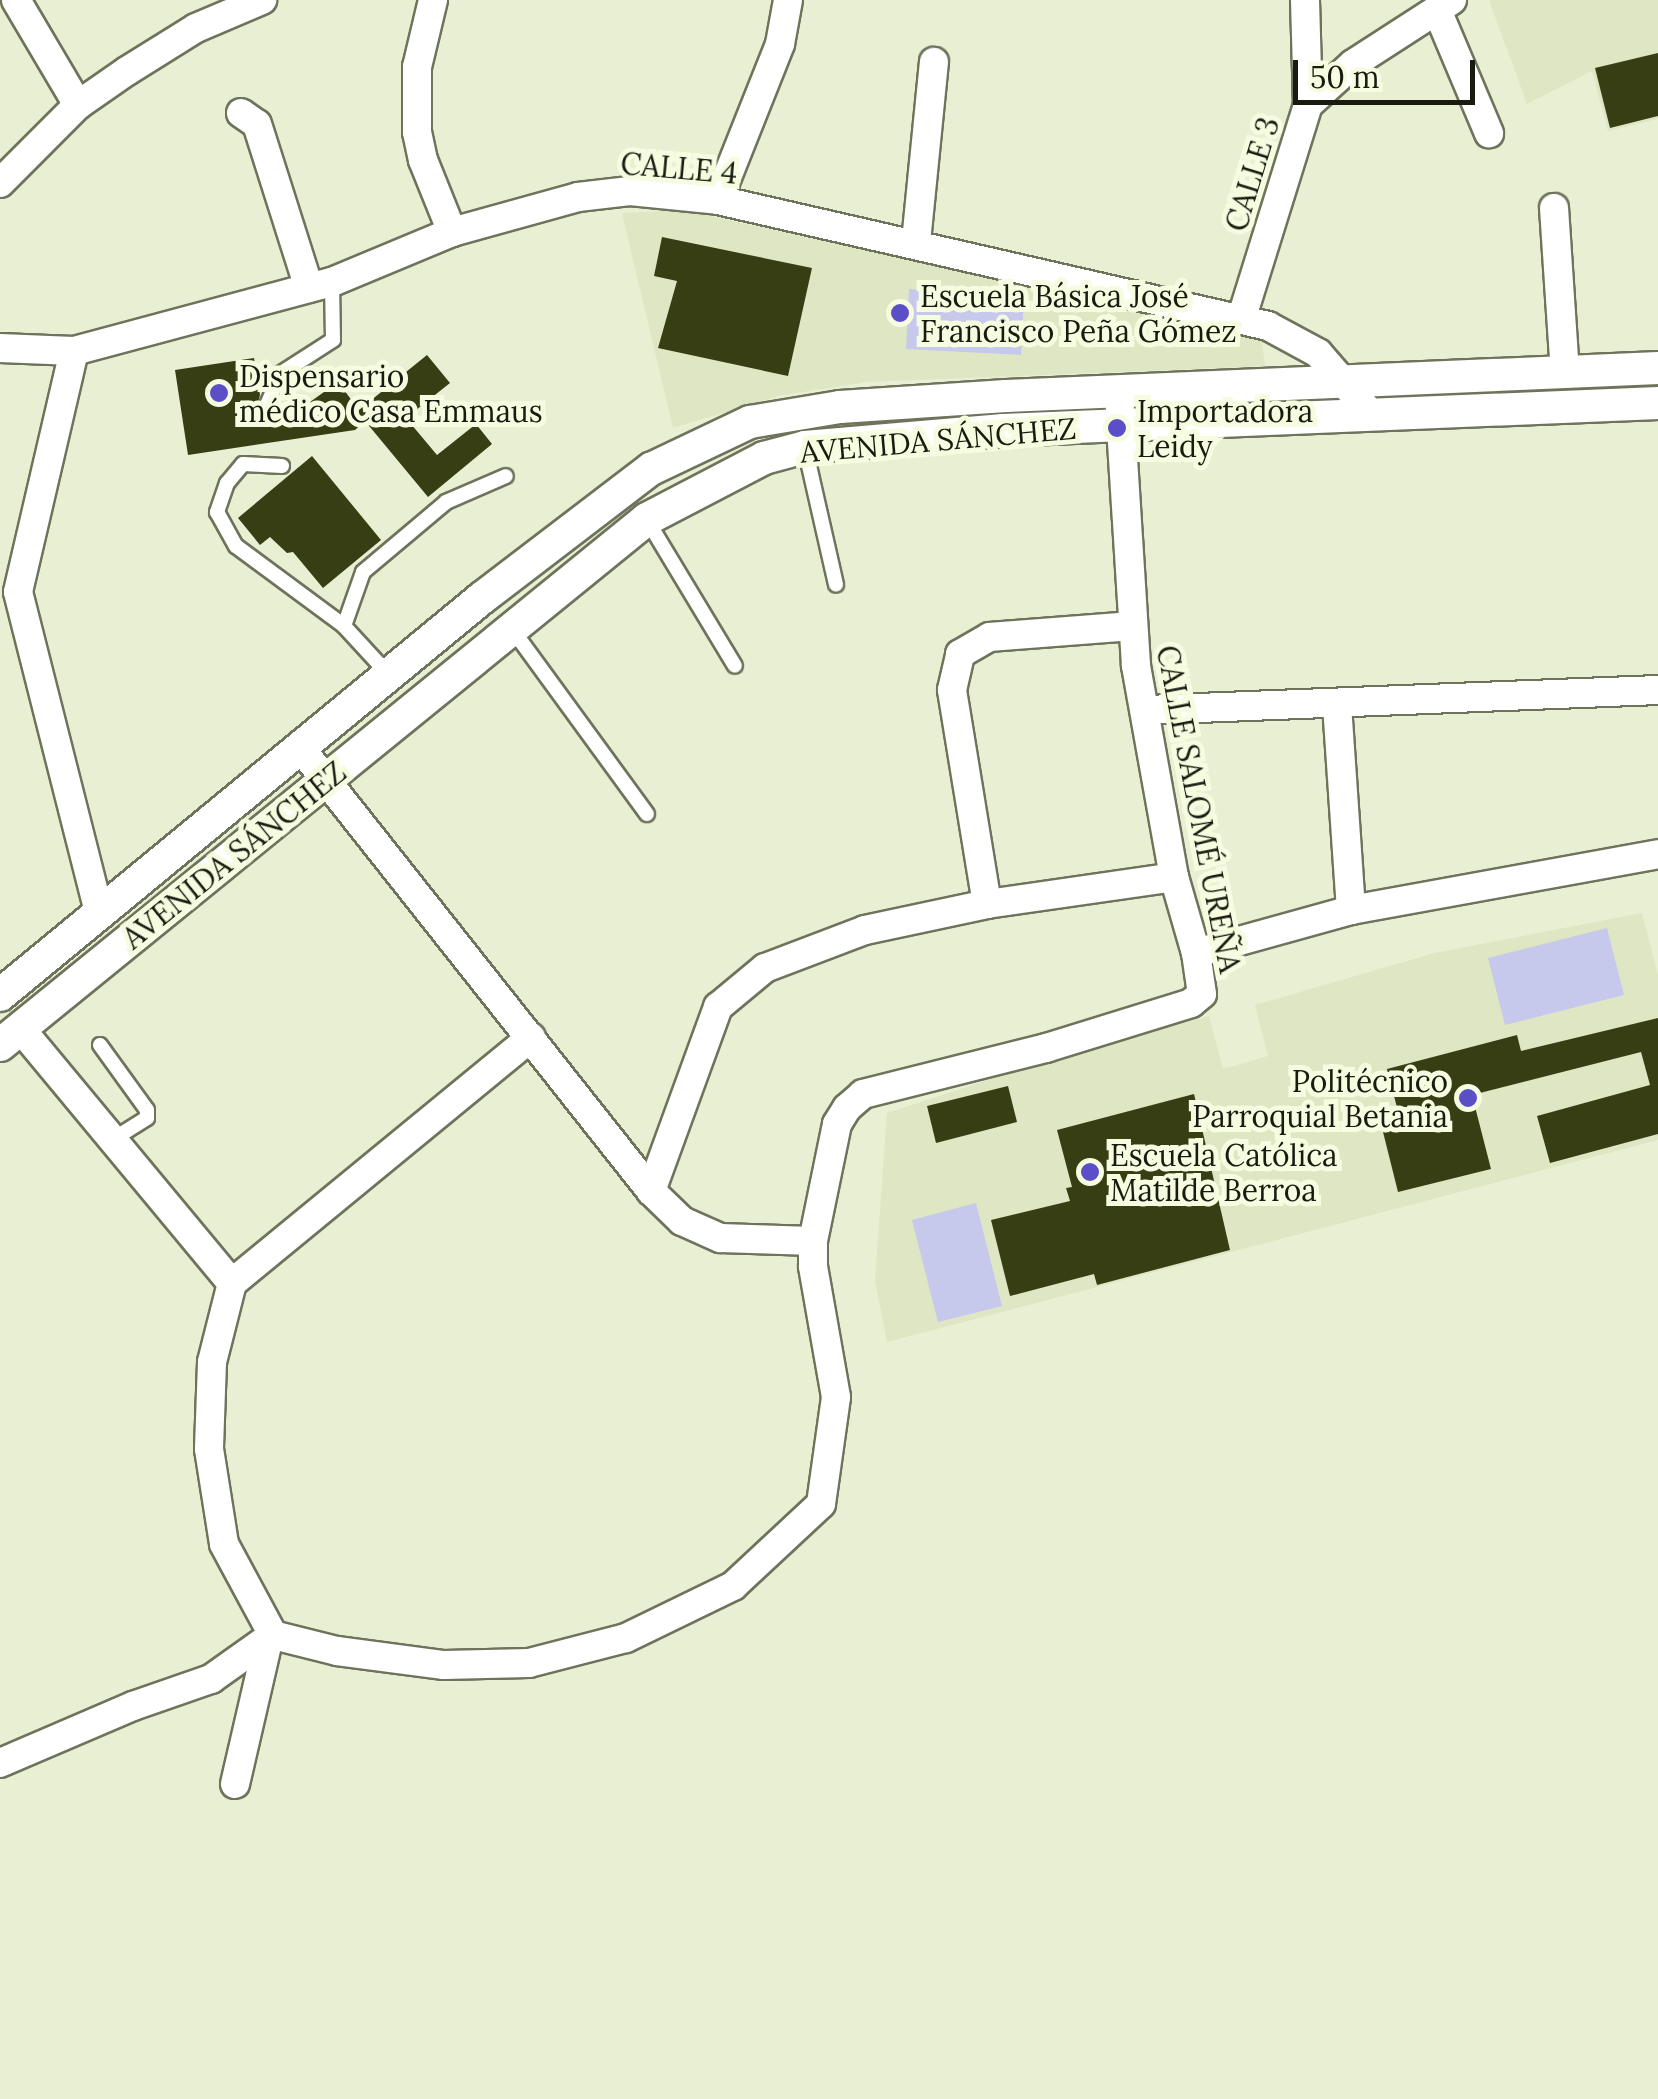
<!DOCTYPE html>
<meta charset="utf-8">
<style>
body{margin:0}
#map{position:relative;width:1658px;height:2099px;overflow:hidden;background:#e8efd3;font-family:Lora,serif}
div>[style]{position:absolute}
.built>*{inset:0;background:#dee6c3}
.green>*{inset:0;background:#c6c8ec}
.building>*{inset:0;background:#373e14}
.roads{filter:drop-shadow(2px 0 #6e735b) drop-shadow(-2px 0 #6e735b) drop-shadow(0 2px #6e735b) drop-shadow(0 -2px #6e735b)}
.service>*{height:14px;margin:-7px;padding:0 7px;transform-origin:7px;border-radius:7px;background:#fff}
.minor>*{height:28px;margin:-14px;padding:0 14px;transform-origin:14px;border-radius:14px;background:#fff}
.tertiary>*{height:32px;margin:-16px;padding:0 16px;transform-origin:16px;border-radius:16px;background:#fff}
.dots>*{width:28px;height:28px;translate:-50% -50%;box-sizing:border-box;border:5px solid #f6fce0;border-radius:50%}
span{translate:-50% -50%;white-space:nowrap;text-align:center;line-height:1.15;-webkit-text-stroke:10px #f6fce0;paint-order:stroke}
.street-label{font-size:30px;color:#191b11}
.poi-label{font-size:30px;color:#191b11}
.left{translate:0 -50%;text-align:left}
.right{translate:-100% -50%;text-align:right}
.scale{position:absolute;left:1293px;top:60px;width:182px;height:45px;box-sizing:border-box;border:5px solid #191b11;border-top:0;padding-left:12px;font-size:30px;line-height:35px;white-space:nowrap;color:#191b11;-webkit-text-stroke:8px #f6fce0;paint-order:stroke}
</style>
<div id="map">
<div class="built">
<i style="clip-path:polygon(1489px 0,1658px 0,1658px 119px,1608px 131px,1592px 71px,1527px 104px)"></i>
<i style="clip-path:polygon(682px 210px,1261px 336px,1265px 366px,866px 382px,778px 396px,673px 428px,622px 213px)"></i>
<i style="clip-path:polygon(1642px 913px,1658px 975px,1658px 1140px,887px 1342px,875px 1281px,887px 1113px,1062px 1056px,1209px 1016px,1223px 1069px,1268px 1056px,1255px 1005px,1435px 953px)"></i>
</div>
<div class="green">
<i style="clip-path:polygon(909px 289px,1024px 295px,1021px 355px,906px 349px)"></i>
<i style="clip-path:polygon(1607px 928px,1624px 995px,1505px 1025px,1488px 958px)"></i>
<i style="clip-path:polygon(976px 1203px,1002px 1306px,938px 1322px,912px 1220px)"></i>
</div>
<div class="building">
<i style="clip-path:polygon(1658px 53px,1658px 116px,1610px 128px,1595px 68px)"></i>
<i style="clip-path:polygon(662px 237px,812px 268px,788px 376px,658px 348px,677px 281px,654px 276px)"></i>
<i style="clip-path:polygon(427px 355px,450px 383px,406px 418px,437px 455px,476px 424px,492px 444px,428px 497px,365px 421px,355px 430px,188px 455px,175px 370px,254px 358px,260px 395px,257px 407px,263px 418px,296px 412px,338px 382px,359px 410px)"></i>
<i style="clip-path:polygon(312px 456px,381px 540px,323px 588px,293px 552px,287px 553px,270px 537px,260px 545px,238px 518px)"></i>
<i style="clip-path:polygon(1658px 1018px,1658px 1134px,1550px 1163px,1537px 1116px,1650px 1085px,1641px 1052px,1472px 1095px,1491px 1169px,1398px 1192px,1382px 1128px,1401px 1123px,1387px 1069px,1517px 1035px,1521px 1051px)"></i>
<i style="clip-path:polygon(1008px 1086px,1017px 1122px,936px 1143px,927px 1106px)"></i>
<i style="clip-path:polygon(1194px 1094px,1230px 1250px,1097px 1285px,1094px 1274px,1010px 1296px,991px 1220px,1070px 1201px,1066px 1188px,1072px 1187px,1057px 1130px)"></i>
</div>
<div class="roads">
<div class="service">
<i style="left:267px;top:405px;width:34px;rotate:-67deg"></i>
<i style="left:280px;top:374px;width:63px;rotate:-32.7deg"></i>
<i style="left:333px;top:340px;width:58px;rotate:-91deg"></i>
<i style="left:805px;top:448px;width:140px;rotate:77.2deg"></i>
<i style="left:282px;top:466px;width:39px;rotate:-177deg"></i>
<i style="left:243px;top:464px;width:25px;rotate:130deg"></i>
<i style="left:227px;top:483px;width:31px;rotate:109deg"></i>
<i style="left:217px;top:512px;width:39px;rotate:61deg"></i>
<i style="left:236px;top:546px;width:134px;rotate:36.5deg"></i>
<i style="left:647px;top:520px;width:170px;rotate:58.9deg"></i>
<i style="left:512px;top:629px;width:229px;rotate:53.9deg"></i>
<i style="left:390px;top:676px;width:68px;rotate:-132.6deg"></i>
<i style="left:344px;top:626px;width:57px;rotate:-70.6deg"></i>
<i style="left:363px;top:572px;width:109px;rotate:-40.1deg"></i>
<i style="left:446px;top:502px;width:65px;rotate:-23.4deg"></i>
<i style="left:100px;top:1045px;width:80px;rotate:54.1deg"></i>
<i style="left:147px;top:1110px;width:8px;rotate:90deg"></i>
<i style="left:147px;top:1118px;width:40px;rotate:148deg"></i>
</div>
<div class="minor">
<i style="left:16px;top:0;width:122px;rotate:59.4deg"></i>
<i style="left:433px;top:0;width:69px;rotate:103.4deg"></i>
<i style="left:417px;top:67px;width:65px;rotate:90deg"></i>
<i style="left:417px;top:132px;width:29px;rotate:78deg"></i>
<i style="left:423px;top:160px;width:78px;rotate:68.1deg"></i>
<i style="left:1305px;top:0;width:105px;rotate:88.4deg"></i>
<i style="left:1437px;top:10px;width:134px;rotate:67.1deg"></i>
<i style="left:241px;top:113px;width:19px;rotate:35deg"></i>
<i style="left:257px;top:124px;width:172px;rotate:72.4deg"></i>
<i style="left:0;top:183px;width:110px;rotate:-45deg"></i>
<i style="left:78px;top:105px;width:60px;rotate:-34.8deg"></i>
<i style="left:127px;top:71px;width:81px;rotate:-31.9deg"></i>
<i style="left:196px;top:28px;width:72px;rotate:-23deg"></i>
<i style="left:718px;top:200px;width:168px;rotate:-68.3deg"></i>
<i style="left:780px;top:44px;width:45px;rotate:-79.7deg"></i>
<i style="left:1554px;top:208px;width:164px;rotate:86.2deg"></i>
<i style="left:916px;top:242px;width:181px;rotate:-84.3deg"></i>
<i style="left:1241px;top:320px;width:225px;rotate:-72.7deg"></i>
<i style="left:1308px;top:105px;width:61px;rotate:-42.3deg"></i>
<i style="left:1353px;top:64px;width:118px;rotate:-32.9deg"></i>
<i style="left:0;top:348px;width:74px;rotate:2.3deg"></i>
<i style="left:74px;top:351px;width:267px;rotate:-15deg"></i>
<i style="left:332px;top:282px;width:130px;rotate:-22.6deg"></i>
<i style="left:452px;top:232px;width:131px;rotate:-15.5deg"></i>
<i style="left:578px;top:197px;width:52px;rotate:-6.6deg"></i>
<i style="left:630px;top:191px;width:88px;rotate:5.8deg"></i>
<i style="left:718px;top:200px;width:564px;rotate:12.9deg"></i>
<i style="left:1268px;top:326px;width:57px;rotate:28.4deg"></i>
<i style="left:1318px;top:353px;width:81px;rotate:49deg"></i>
<i style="left:74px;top:351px;width:247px;rotate:103.1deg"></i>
<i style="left:18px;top:592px;width:331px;rotate:75.8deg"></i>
<i style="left:1147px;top:710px;width:511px;rotate:-2.24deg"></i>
<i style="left:302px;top:750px;width:562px;rotate:51.64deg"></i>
<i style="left:651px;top:1191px;width:43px;rotate:44.1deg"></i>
<i style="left:682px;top:1221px;width:42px;rotate:24.1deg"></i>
<i style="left:720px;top:1238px;width:93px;rotate:1.8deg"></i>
<i style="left:987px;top:904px;width:217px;rotate:-99.3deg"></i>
<i style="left:952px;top:690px;width:37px;rotate:-77deg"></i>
<i style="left:960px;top:654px;width:34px;rotate:-30deg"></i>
<i style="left:990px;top:637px;width:142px;rotate:-4.4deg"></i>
<i style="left:1351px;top:910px;width:312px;rotate:-10.3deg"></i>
<i style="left:1196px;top:953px;width:161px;rotate:-15.5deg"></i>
<i style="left:1351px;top:910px;width:207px;rotate:-93.9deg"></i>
<i style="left:20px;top:1028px;width:332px;rotate:50.3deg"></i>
<i style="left:651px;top:1191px;width:196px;rotate:-70deg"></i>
<i style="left:718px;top:1007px;width:61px;rotate:-39.7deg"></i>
<i style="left:765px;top:968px;width:107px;rotate:-20.8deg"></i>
<i style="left:865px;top:930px;width:125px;rotate:-12deg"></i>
<i style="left:987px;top:904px;width:189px;rotate:-8.2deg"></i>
<i style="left:232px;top:1283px;width:81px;rotate:104.2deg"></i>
<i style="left:212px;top:1362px;width:87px;rotate:92deg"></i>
<i style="left:209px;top:1449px;width:96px;rotate:81deg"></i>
<i style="left:224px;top:1544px;width:103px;rotate:61.7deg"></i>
<i style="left:273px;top:1635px;width:66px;rotate:14deg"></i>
<i style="left:337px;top:1651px;width:108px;rotate:7.5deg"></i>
<i style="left:444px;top:1665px;width:85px;rotate:-1.3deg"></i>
<i style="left:529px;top:1663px;width:100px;rotate:-14.5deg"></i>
<i style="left:626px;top:1638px;width:119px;rotate:-25.9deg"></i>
<i style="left:733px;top:1586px;width:120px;rotate:-43deg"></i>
<i style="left:821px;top:1504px;width:108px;rotate:-82deg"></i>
<i style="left:836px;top:1397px;width:133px;rotate:-100deg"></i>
<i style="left:813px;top:1266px;width:25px;rotate:-90deg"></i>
<i style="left:813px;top:1241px;width:119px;rotate:-78.4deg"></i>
<i style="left:837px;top:1124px;width:19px;rotate:-58deg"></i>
<i style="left:847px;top:1108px;width:21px;rotate:-41deg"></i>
<i style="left:863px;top:1094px;width:189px;rotate:-14.1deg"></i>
<i style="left:1046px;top:1048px;width:152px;rotate:-17.2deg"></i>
<i style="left:1191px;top:1003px;width:14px;rotate:-39deg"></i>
<i style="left:1202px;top:994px;width:41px;rotate:-98.3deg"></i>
<i style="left:1196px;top:953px;width:79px;rotate:-106.1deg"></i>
<i style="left:1174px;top:877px;width:215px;rotate:-100.2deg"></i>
<i style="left:1136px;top:665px;width:275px;rotate:-93.6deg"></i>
<i style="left:232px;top:1283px;width:387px;rotate:-39.4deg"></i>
<i style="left:0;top:1763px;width:145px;rotate:-23.2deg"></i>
<i style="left:133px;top:1706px;width:83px;rotate:-19.1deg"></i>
<i style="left:211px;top:1679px;width:76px;rotate:-35.4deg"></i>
<i style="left:235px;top:1784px;width:151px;rotate:-77deg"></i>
</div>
<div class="tertiary">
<i style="left:0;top:995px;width:624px;rotate:-39.48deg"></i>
<i style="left:482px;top:598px;width:213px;rotate:-37.4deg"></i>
<i style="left:651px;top:469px;width:110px;rotate:-25.4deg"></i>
<i style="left:750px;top:422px;width:91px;rotate:-9.5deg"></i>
<i style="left:840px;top:407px;width:166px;rotate:-3.8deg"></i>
<i style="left:1006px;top:396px;width:653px;rotate:-2.46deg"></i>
<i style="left:0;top:1045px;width:834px;rotate:-39.11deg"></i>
<i style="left:647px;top:519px;width:132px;rotate:-27.5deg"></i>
<i style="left:764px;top:458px;width:42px;rotate:-15deg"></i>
<i style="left:805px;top:447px;width:199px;rotate:-4.9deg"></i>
<i style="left:1003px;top:430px;width:656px;rotate:-2.36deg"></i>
</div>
</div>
<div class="dots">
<i style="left:900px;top:313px;background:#5b4ec6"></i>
<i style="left:219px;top:393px;background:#5b4ec6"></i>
<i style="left:1117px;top:428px;background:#5b4ec6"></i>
<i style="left:1468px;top:1098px;background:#5b4ec6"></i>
<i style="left:1090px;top:1172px;background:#5b4ec6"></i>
</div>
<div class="street-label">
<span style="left:679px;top:168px;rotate:5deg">CALLE 4</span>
<span style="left:1252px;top:174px;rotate:-73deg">CALLE 3</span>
<span style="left:938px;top:440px;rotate:-5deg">AVENIDA SÁNCHEZ</span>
<span style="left:1199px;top:809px;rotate:79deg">CALLE SALOMÉ UREÑA</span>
<span style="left:234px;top:855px;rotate:-39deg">AVENIDA SÁNCHEZ</span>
</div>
<div class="poi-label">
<span class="left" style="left:920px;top:313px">Escuela Básica José<br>Francisco Peña Gómez</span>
<span class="left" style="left:239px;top:393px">Dispensario<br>médico Casa Emmaus</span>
<span class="left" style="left:1137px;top:428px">Importadora<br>Leidy</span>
<span class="right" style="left:1448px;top:1098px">Politécnico<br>Parroquial Betania</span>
<span class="left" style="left:1110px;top:1172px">Escuela Católica<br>Matilde Berroa</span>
</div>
<div class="scale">50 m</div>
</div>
